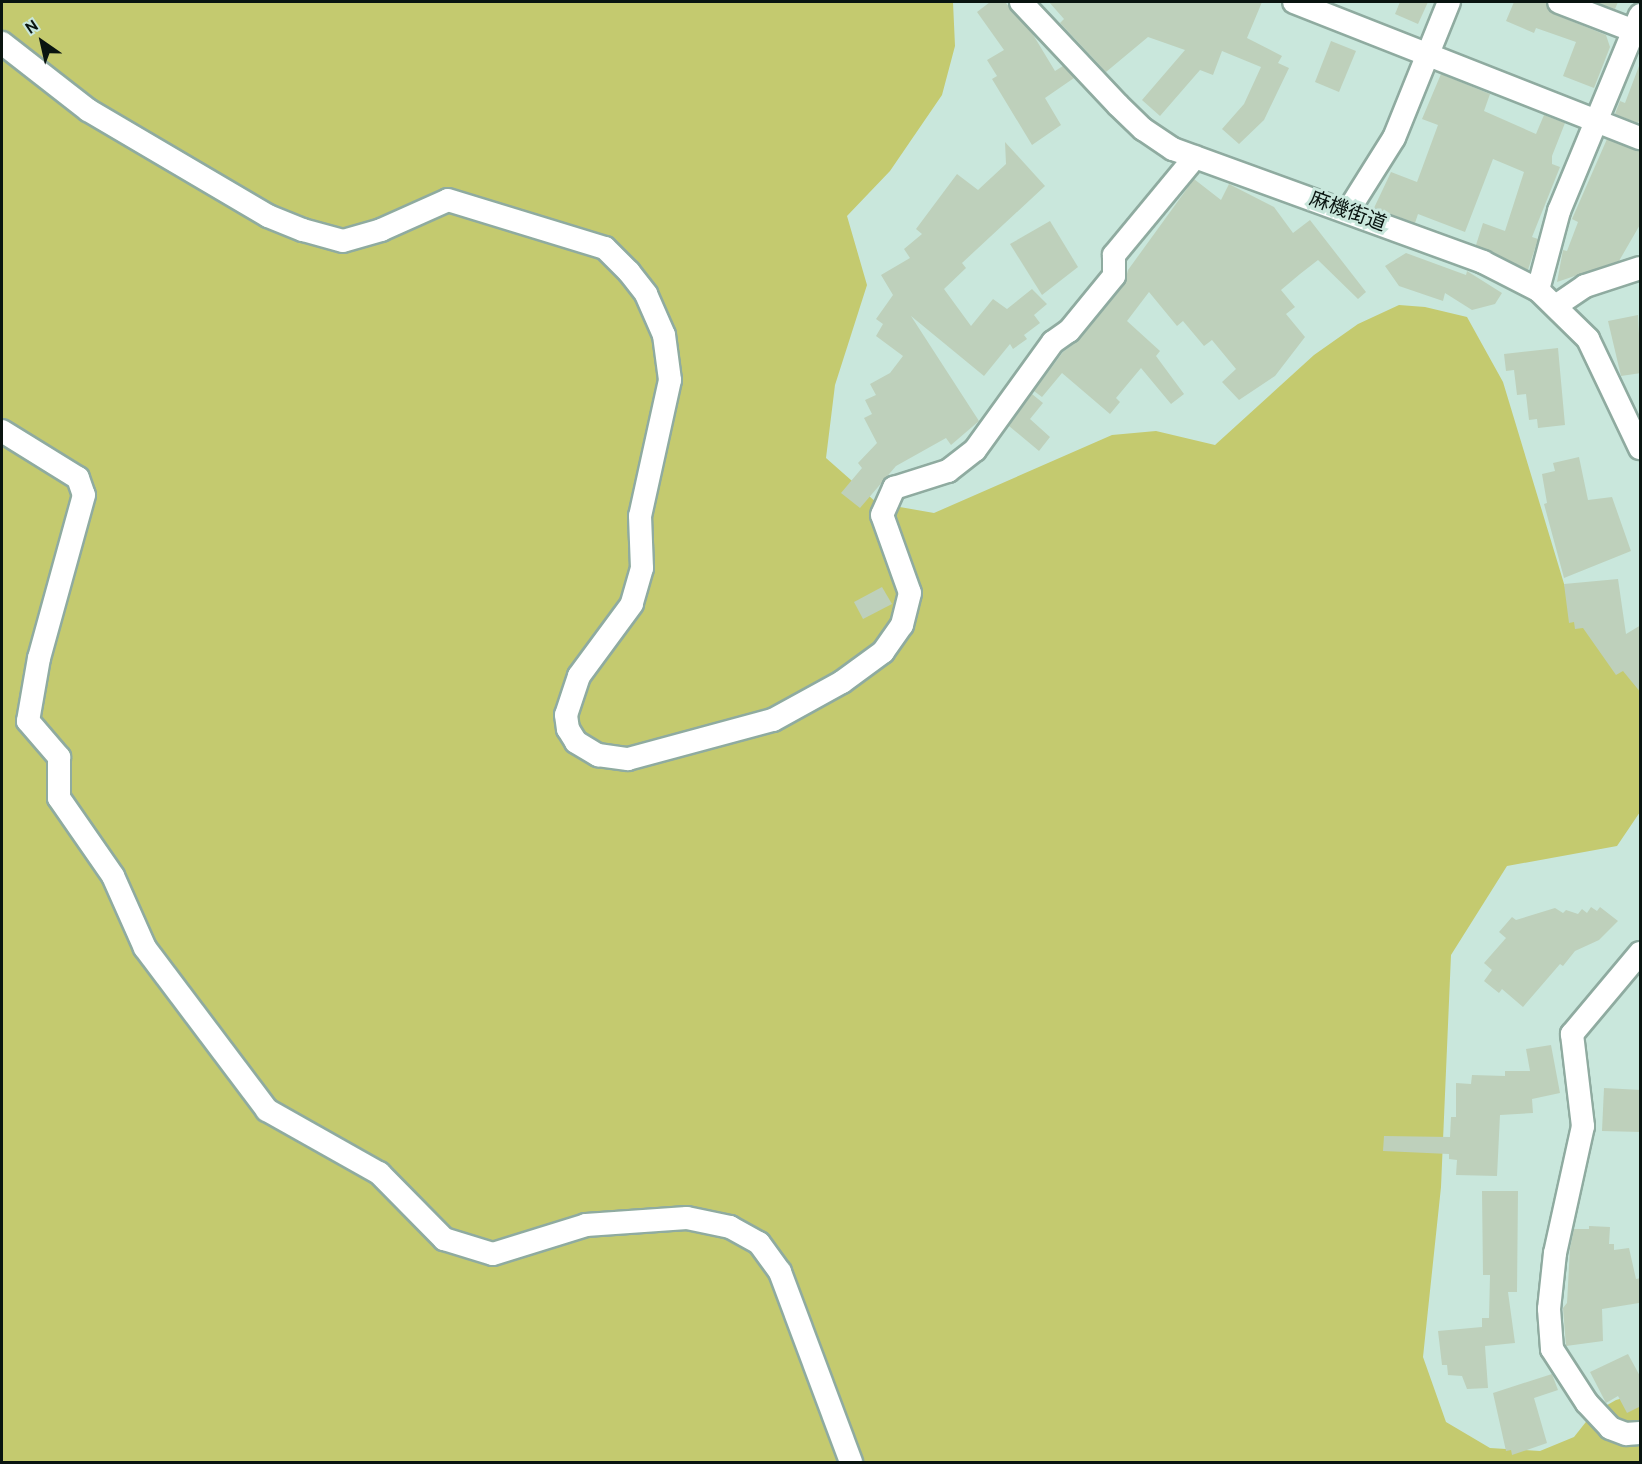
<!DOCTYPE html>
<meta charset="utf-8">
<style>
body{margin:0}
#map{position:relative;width:1642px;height:1464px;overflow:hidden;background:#c9e7dc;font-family:Cabin,"Noto Sans JP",sans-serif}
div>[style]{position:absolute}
.green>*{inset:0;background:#c4ca6f}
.building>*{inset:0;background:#bed0bb}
.roads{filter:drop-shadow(2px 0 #8faba0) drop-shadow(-2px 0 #8faba0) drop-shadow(0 2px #8faba0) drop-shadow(0 -2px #8faba0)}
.minor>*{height:22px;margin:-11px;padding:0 11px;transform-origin:11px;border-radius:11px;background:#fff}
span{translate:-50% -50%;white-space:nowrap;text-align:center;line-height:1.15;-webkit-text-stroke:6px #c9e7dc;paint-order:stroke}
.street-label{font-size:20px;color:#091410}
.frame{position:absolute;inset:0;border:3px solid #091410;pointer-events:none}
.north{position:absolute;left:12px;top:12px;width:60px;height:60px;-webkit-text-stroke:4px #c9e7dc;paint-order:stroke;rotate:326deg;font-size:16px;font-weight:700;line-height:24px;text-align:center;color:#091410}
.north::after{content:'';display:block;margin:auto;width:21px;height:27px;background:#091410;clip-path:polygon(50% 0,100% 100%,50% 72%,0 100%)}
</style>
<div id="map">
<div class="green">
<i style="clip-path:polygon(2px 2px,953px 2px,955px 46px,942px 95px,890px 171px,847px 216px,867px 285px,835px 385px,826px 458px,877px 503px,934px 513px,1112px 435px,1156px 431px,1215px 445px,1314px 355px,1358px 324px,1399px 305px,1425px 307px,1467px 317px,1503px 382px,1565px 587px,1640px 673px,1640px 812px,1617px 846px,1507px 866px,1451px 955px,1441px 1187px,1423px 1357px,1446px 1422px,1490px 1448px,1540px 1451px,1574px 1437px,1593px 1413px,1616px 1400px,1640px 1393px,1640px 1462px,2px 1462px)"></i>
</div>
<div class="building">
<i style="clip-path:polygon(990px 2px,1005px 2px,1032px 33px,1055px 71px,1063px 66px,1074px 78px,1045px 98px,1061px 125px,1032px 145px,992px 79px,997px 76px,987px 60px,1004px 50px,977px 12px)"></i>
<i style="clip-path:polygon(1049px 2px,1262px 2px,1247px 38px,1282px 56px,1278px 63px,1289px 68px,1264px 120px,1239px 144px,1222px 129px,1244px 104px,1261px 67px,1222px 51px,1213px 75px,1200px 70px,1160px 116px,1142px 100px,1185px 50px,1148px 37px,1106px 72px,1060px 23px,1064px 19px)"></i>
<i style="clip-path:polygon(1400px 2px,1428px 2px,1418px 24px,1395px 14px)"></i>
<i style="clip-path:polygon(1514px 2px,1546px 2px,1554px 14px,1606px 35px,1610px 47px,1594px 88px,1563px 76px,1576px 42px,1536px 28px,1534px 33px,1506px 21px)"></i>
<i style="clip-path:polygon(1595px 2px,1618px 2px,1615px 9px)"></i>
<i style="clip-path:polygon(1331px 41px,1356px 51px,1339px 92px,1315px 82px)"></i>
<i style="clip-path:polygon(1639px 66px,1641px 116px,1638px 123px,1615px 114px,1620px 101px,1625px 103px)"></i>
<i style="clip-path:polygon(1441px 74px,1490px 94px,1484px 111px,1536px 134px,1544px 115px,1565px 123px,1552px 156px,1552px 164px,1560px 167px,1532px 237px,1538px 239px,1528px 270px,1476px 245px,1483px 223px,1505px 231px,1524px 172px,1493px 159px,1465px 232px,1418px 214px,1415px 223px,1374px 208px,1391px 172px,1417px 182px,1438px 125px,1422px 119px)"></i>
<i style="clip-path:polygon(1607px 139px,1641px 152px,1641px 223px,1619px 261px,1557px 282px,1563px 250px,1567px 251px,1578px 222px,1572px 219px)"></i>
<i style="clip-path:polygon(1005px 142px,1045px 186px,962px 263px,966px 268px,944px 289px,971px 326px,993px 299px,1007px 309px,1032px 289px,1047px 304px,1034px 315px,1040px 323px,1024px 335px,1027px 339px,1013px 349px,1010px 344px,984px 376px,911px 316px,979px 421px,951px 445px,946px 438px,896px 466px,860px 508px,841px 493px,862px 468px,858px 463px,877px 443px,864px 418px,872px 414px,865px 400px,876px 395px,870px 384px,890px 373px,903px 356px,876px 336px,883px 324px,876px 319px,893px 295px,881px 275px,910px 258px,904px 249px,922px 234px,916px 229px,957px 174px,978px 190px,1006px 164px)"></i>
<i style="clip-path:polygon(1194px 179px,1221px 200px,1229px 184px,1274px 207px,1293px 233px,1310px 220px,1366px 292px,1358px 299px,1318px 260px,1300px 274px,1281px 290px,1295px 307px,1286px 314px,1305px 337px,1275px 376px,1239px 400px,1222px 382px,1236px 369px,1212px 340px,1204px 346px,1183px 321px,1177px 326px,1149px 292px,1127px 321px,1160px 351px,1156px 356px,1184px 394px,1171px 404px,1141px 368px,1116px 398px,1120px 402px,1110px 414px,1062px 373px,1042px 397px,1034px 391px,1063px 352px,1079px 340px,1124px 285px,1128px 270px)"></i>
<i style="clip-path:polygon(1050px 221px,1078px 267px,1042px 295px,1010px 244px)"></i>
<i style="clip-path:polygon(1406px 253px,1466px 275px,1467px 271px,1502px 293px,1495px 304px,1472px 310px,1445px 293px,1443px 301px,1399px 286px,1385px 266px)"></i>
<i style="clip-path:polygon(1638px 315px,1641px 373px,1621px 376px,1608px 321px)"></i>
<i style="clip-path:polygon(1558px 348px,1565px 425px,1538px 428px,1537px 419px,1529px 420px,1526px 394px,1517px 395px,1514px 370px,1506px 371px,1504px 354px)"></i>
<i style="clip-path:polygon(1032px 394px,1043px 403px,1030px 419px,1050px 437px,1039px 451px,1009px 426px)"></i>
<i style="clip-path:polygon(1579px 457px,1588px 500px,1612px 497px,1631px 551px,1564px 578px,1544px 504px,1547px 503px,1542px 474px,1555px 471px,1553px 463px)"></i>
<i style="clip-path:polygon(1618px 579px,1626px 634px,1641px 625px,1641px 693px,1623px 671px,1616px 675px,1583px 628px,1575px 629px,1574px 622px,1569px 623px,1564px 584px)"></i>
<i style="clip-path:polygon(882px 587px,892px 604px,863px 619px,854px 602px)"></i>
<i style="clip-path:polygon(1591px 907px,1597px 911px,1600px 907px,1618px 921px,1599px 940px,1575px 951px,1563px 966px,1560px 964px,1523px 1007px,1502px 989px,1499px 993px,1484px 981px,1492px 970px,1484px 963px,1506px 938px,1499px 932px,1512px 917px,1516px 920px,1555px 908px,1563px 913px,1566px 910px,1578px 914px,1582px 909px,1587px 913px)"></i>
<i style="clip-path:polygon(1551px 1045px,1560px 1093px,1532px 1099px,1533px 1113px,1500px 1115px,1497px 1176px,1456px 1175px,1457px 1160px,1449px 1159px,1449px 1154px,1383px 1151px,1384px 1136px,1450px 1137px,1451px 1117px,1456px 1117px,1456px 1083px,1471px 1084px,1472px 1075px,1505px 1076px,1505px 1071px,1530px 1071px,1526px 1049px)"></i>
<i style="clip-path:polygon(1604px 1088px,1641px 1090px,1641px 1132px,1602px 1131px)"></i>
<i style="clip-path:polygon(1482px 1191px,1518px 1191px,1517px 1292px,1508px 1292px,1515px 1343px,1485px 1346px,1488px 1388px,1467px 1389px,1462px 1376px,1448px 1375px,1447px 1365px,1442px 1365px,1438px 1331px,1482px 1327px,1482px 1318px,1489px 1318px,1490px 1275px,1483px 1275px)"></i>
<i style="clip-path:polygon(1589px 1226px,1610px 1227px,1609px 1244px,1614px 1244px,1614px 1250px,1629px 1248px,1636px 1279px,1641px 1278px,1641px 1295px,1639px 1303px,1602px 1309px,1603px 1341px,1566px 1346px,1563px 1308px,1567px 1303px,1570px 1248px,1574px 1229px,1589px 1229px)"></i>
<i style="clip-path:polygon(1628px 1354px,1641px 1378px,1641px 1406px,1627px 1413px,1618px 1396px,1606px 1403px,1590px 1372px)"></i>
<i style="clip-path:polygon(1552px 1374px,1558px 1390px,1534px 1398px,1547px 1443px,1512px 1455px,1511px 1450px,1506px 1451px,1493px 1393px)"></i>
</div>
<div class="roads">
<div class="minor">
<i style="left:1021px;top:2px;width:141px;rotate:46.7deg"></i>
<i style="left:1118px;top:105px;width:35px;rotate:44deg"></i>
<i style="left:1143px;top:129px;width:36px;rotate:34deg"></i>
<i style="left:1173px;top:149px;width:330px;rotate:20deg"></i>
<i style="left:1483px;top:262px;width:62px;rotate:27deg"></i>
<i style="left:1538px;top:290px;width:70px;rotate:44.4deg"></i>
<i style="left:1588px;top:339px;width:121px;rotate:64.5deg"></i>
<i style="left:1294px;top:2px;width:372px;rotate:21.5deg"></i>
<i style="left:1559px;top:2px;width:80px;rotate:21.1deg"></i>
<i style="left:2px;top:43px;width:109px;rotate:37.9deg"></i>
<i style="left:88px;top:110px;width:209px;rotate:30.5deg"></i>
<i style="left:268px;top:216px;width:38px;rotate:22deg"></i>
<i style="left:303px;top:230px;width:41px;rotate:15.4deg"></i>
<i style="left:343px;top:241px;width:40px;rotate:-16deg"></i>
<i style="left:381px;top:230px;width:73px;rotate:-24.1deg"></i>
<i style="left:448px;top:200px;width:164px;rotate:17deg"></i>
<i style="left:605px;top:248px;width:34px;rotate:45deg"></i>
<i style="left:629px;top:272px;width:28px;rotate:52deg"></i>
<i style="left:646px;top:294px;width:45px;rotate:66.3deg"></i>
<i style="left:664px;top:335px;width:45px;rotate:82.4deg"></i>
<i style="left:670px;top:380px;width:139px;rotate:102.4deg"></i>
<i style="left:640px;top:516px;width:52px;rotate:87.8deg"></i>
<i style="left:642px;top:568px;width:37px;rotate:106deg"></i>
<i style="left:632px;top:604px;width:89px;rotate:126.4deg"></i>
<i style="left:579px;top:676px;width:41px;rotate:108.4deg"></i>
<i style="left:566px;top:715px;width:14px;rotate:82deg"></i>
<i style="left:568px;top:729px;width:15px;rotate:58deg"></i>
<i style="left:576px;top:742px;width:26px;rotate:31deg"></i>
<i style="left:598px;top:755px;width:30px;rotate:8deg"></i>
<i style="left:628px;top:759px;width:150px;rotate:-15.1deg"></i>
<i style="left:773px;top:720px;width:79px;rotate:-28.8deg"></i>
<i style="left:842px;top:682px;width:51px;rotate:-36.2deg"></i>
<i style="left:883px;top:652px;width:33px;rotate:-55deg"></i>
<i style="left:902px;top:625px;width:33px;rotate:-76deg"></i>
<i style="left:910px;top:593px;width:83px;rotate:-109.7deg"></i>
<i style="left:882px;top:515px;width:30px;rotate:-66deg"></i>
<i style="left:894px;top:488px;width:57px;rotate:-17.5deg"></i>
<i style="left:948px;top:471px;width:34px;rotate:-38deg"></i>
<i style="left:975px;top:450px;width:133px;rotate:-54.2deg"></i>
<i style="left:1053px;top:342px;width:19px;rotate:-35deg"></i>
<i style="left:1069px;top:331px;width:71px;rotate:-50.7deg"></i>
<i style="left:1114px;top:276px;width:21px;rotate:-90deg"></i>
<i style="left:1114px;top:255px;width:127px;rotate:-50.4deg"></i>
<i style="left:1348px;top:211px;width:86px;rotate:-57.8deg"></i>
<i style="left:1394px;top:138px;width:147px;rotate:-68deg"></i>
<i style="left:1538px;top:290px;width:82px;rotate:-75.1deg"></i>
<i style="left:1559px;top:211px;width:212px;rotate:-67.5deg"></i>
<i style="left:1557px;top:305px;width:34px;rotate:-34deg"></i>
<i style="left:1585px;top:286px;width:58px;rotate:-18.1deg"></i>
<i style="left:2px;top:431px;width:89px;rotate:31.7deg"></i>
<i style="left:78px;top:478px;width:18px;rotate:71deg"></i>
<i style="left:84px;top:495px;width:169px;rotate:105.4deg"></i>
<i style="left:39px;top:658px;width:64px;rotate:99.9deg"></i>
<i style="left:28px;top:721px;width:48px;rotate:49.3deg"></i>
<i style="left:59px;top:757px;width:41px;rotate:90deg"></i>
<i style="left:59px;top:798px;width:95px;rotate:55.3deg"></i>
<i style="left:113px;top:876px;width:79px;rotate:66deg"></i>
<i style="left:145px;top:948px;width:203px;rotate:53deg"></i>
<i style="left:267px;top:1110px;width:129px;rotate:29.4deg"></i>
<i style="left:379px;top:1173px;width:93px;rotate:45.4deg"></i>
<i style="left:444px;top:1239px;width:51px;rotate:17deg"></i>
<i style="left:493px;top:1254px;width:97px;rotate:-17.3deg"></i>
<i style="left:586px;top:1225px;width:101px;rotate:-4deg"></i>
<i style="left:687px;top:1218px;width:44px;rotate:11.8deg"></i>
<i style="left:730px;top:1227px;width:33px;rotate:29deg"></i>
<i style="left:759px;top:1243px;width:36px;rotate:54deg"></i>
<i style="left:780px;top:1272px;width:203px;rotate:69.5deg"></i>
<i style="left:1640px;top:953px;width:106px;rotate:130deg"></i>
<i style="left:1572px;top:1034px;width:93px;rotate:83.2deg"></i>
<i style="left:1583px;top:1126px;width:130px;rotate:102.4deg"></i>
<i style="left:1555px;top:1253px;width:56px;rotate:96.1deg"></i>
<i style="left:1549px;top:1309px;width:40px;rotate:85.7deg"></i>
<i style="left:1552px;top:1349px;width:64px;rotate:57.1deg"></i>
<i style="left:1587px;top:1403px;width:34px;rotate:47deg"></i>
<i style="left:1610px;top:1428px;width:17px;rotate:21deg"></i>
<i style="left:1626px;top:1434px;width:14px;rotate:-4deg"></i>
</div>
</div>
<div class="street-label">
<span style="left:1348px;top:211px;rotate:20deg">麻機街道</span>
</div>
<div class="frame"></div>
<div class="north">N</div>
</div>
